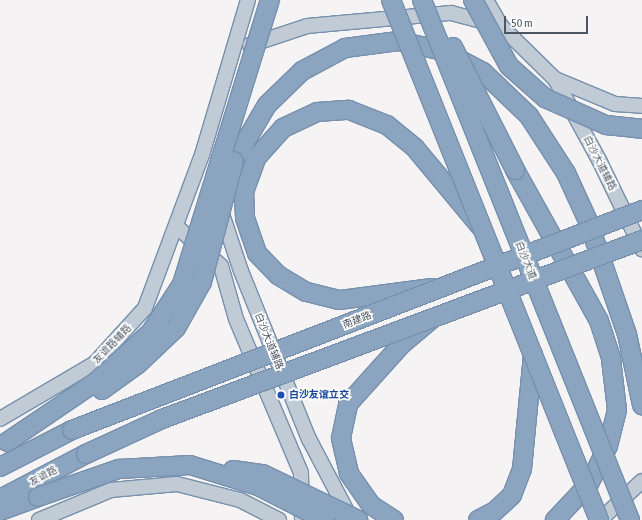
<!DOCTYPE html>
<meta charset="utf-8">
<style>
body{margin:0}
#map{position:relative;width:642px;height:520px;overflow:hidden;background:#f5f3f3;font-family:"Asap Condensed","Noto Sans SC",sans-serif}
div>[style]{position:absolute}
.roads{filter:drop-shadow(1px 0 #7690ad) drop-shadow(-1px 0 #7690ad) drop-shadow(0 1px #7690ad) drop-shadow(0 -1px #7690ad)}
.secondary>*{height:14px;margin:-7px;padding:0 7px;transform-origin:7px;border-radius:7px;background:#c1cbd6}
.highway>*{height:18px;margin:-9px;padding:0 9px;transform-origin:9px;border-radius:9px;background:#8ba5c1}
.bridges{filter:drop-shadow(1px 0 #7690ad) drop-shadow(-1px 0 #7690ad) drop-shadow(0 1px #7690ad) drop-shadow(0 -1px #7690ad)}
.highway-bridge>*{height:18px;margin:-9px;padding:0 9px;transform-origin:9px;border-radius:9px;background:#8ba5c1}
.dots>*{width:11px;height:11px;translate:-50% -50%;box-sizing:border-box;border:2px solid #fff;border-radius:50%}
span{translate:-50% -50%;white-space:nowrap;text-align:center;line-height:1.15;-webkit-text-stroke:3.5px #fff;paint-order:stroke}
.street-label{font-size:10px;color:#4a5661}
.transit-label{font-size:10px;color:#164399;font-weight:700}
.left{translate:0 -50%;text-align:left}
.scale{position:absolute;left:504px;top:16px;width:84px;height:18px;box-sizing:border-box;border:2px solid #4a5661;border-top:0;padding-left:5px;font-size:12px;line-height:14px;white-space:nowrap;color:#4a5661;-webkit-text-stroke:3px #fff;paint-order:stroke}
</style>
<div id="map">
<div class="roads">
<div class="secondary">
<i style="left:486px;top:0;width:30px;rotate:60deg"></i>
<i style="left:250px;top:45px;width:60px;rotate:-18.4deg"></i>
<i style="left:307px;top:26px;width:145px;rotate:-5.2deg"></i>
<i style="left:451px;top:13px;width:52px;rotate:14.6deg"></i>
<i style="left:501px;top:26px;width:76px;rotate:44.5deg"></i>
<i style="left:555px;top:79px;width:65px;rotate:22.6deg"></i>
<i style="left:615px;top:104px;width:27px;rotate:4deg"></i>
<i style="left:555px;top:79px;width:94px;rotate:61.5deg"></i>
<i style="left:600px;top:162px;width:97px;rotate:64.2deg"></i>
<i style="left:220px;top:208px;width:66px;rotate:71.6deg"></i>
<i style="left:241px;top:271px;width:181px;rotate:68deg"></i>
<i style="left:309px;top:439px;width:90px;rotate:62.3deg"></i>
<i style="left:176px;top:226px;width:60px;rotate:41.6deg"></i>
<i style="left:221px;top:266px;width:55px;rotate:74.2deg"></i>
<i style="left:236px;top:319px;width:167px;rotate:67.1deg"></i>
<i style="left:301px;top:473px;width:47px;rotate:88.8deg"></i>
<i style="left:0;top:419px;width:110px;rotate:-30.5deg"></i>
<i style="left:95px;top:363px;width:74px;rotate:-47.7deg"></i>
<i style="left:145px;top:308px;width:163px;rotate:-69.6deg"></i>
<i style="left:202px;top:155px;width:162px;rotate:-73.5deg"></i>
<i style="left:39px;top:520px;width:78px;rotate:-22.6deg"></i>
<i style="left:111px;top:490px;width:66px;rotate:-5.2deg"></i>
<i style="left:177px;top:484px;width:65px;rotate:14.3deg"></i>
<i style="left:240px;top:500px;width:44px;rotate:27.1deg"></i>
<i style="left:600px;top:520px;width:57px;rotate:-42.9deg"></i>
</div>
<div class="highway">
<i style="left:234px;top:161px;width:65px;rotate:-59.5deg"></i>
<i style="left:267px;top:105px;width:49px;rotate:-44.2deg"></i>
<i style="left:302px;top:71px;width:49px;rotate:-28.1deg"></i>
<i style="left:345px;top:48px;width:54px;rotate:-7.4deg"></i>
<i style="left:399px;top:41px;width:45px;rotate:12.8deg"></i>
<i style="left:443px;top:51px;width:45px;rotate:27.7deg"></i>
<i style="left:483px;top:72px;width:64px;rotate:43.7deg"></i>
<i style="left:529px;top:116px;width:68px;rotate:57deg"></i>
<i style="left:566px;top:173px;width:53px;rotate:65.4deg"></i>
<i style="left:588px;top:221px;width:120px;rotate:71deg"></i>
<i style="left:627px;top:334px;width:73px;rotate:78.1deg"></i>
<i style="left:515px;top:170px;width:173px;rotate:60.9deg"></i>
<i style="left:599px;top:321px;width:40px;rotate:72deg"></i>
<i style="left:611px;top:359px;width:51px;rotate:83.3deg"></i>
<i style="left:617px;top:410px;width:37px;rotate:104deg"></i>
<i style="left:608px;top:446px;width:42px;rotate:116.6deg"></i>
<i style="left:589px;top:484px;width:50px;rotate:133.4deg"></i>
<i style="left:432px;top:288px;width:94px;rotate:172.6deg"></i>
<i style="left:339px;top:300px;width:34px;rotate:-166deg"></i>
<i style="left:306px;top:292px;width:33px;rotate:-149deg"></i>
<i style="left:278px;top:275px;width:30px;rotate:-134deg"></i>
<i style="left:257px;top:253px;width:37px;rotate:-109deg"></i>
<i style="left:245px;top:218px;width:26px;rotate:-92deg"></i>
<i style="left:244px;top:192px;width:37px;rotate:-70deg"></i>
<i style="left:257px;top:157px;width:39px;rotate:-48deg"></i>
<i style="left:283px;top:128px;width:38px;rotate:-25deg"></i>
<i style="left:317px;top:112px;width:32px;rotate:-4deg"></i>
<i style="left:349px;top:110px;width:41px;rotate:21.5deg"></i>
<i style="left:387px;top:125px;width:36px;rotate:39deg"></i>
<i style="left:415px;top:148px;width:102px;rotate:50.2deg"></i>
<i style="left:0;top:467px;width:81px;rotate:-27.2deg"></i>
<i style="left:0;top:499px;width:97px;rotate:-27.6deg"></i>
<i style="left:0;top:511px;width:40px;rotate:-20.2deg"></i>
<i style="left:394px;top:520px;width:27px;rotate:-147deg"></i>
<i style="left:371px;top:505px;width:39px;rotate:-125deg"></i>
<i style="left:349px;top:473px;width:36px;rotate:-103deg"></i>
<i style="left:341px;top:438px;width:35px;rotate:-78deg"></i>
<i style="left:348px;top:404px;width:81px;rotate:-48deg"></i>
<i style="left:402px;top:344px;width:38px;rotate:-40deg"></i>
<i style="left:478px;top:520px;width:19px;rotate:-28deg"></i>
<i style="left:495px;top:511px;width:23px;rotate:-43deg"></i>
<i style="left:512px;top:495px;width:28px;rotate:-69deg"></i>
<i style="left:522px;top:469px;width:115px;rotate:-84.5deg"></i>
</div>
</div>
<div class="bridges">
<div class="highway-bridge">
<i style="left:391px;top:0;width:560px;rotate:68.2deg"></i>
<i style="left:422px;top:0;width:560px;rotate:68.2deg"></i>
<i style="left:473px;top:0;width:75px;rotate:61.4deg"></i>
<i style="left:509px;top:66px;width:48px;rotate:41.6deg"></i>
<i style="left:545px;top:98px;width:67px;rotate:23.9deg"></i>
<i style="left:606px;top:125px;width:36px;rotate:6deg"></i>
<i style="left:453px;top:47px;width:138px;rotate:63.2deg"></i>
<i style="left:102px;top:390px;width:44px;rotate:-35.8deg"></i>
<i style="left:138px;top:364px;width:52px;rotate:-43.5deg"></i>
<i style="left:176px;top:328px;width:53px;rotate:-60.5deg"></i>
<i style="left:202px;top:282px;width:125px;rotate:-75.2deg"></i>
<i style="left:72px;top:430px;width:611px;rotate:-21.1deg"></i>
<i style="left:7px;top:442px;width:109px;rotate:-34.1deg"></i>
<i style="left:97px;top:381px;width:73px;rotate:-42.2deg"></i>
<i style="left:151px;top:332px;width:57px;rotate:-57.1deg"></i>
<i style="left:182px;top:284px;width:297px;rotate:-72.8deg"></i>
<i style="left:86px;top:454px;width:84px;rotate:-24.7deg"></i>
<i style="left:162px;top:419px;width:512px;rotate:-20.45deg"></i>
<i style="left:233px;top:470px;width:30px;rotate:8deg"></i>
<i style="left:263px;top:474px;width:106px;rotate:25.8deg"></i>
<i style="left:38px;top:497px;width:86px;rotate:-19.1deg"></i>
<i style="left:119px;top:469px;width:71px;rotate:-3.2deg"></i>
<i style="left:190px;top:465px;width:71px;rotate:17.2deg"></i>
<i style="left:258px;top:486px;width:75px;rotate:26.9deg"></i>
</div>
</div>
<div class="dots">
<i style="left:281px;top:395px;background:#1a4fb4"></i>
</div>
<div class="street-label">
<span style="left:600px;top:163px;rotate:63deg">白沙大道辅路</span>
<span style="left:526px;top:260px;rotate:68deg">白沙大道</span>
<span style="left:357px;top:320px;rotate:-21deg">南建路</span>
<span style="left:269px;top:341px;rotate:68deg">白沙大道辅路</span>
<span style="left:112px;top:344px;rotate:-46deg">友谊路辅路</span>
<span style="left:43px;top:476px;rotate:-28deg">友谊路</span>
</div>
<div class="transit-label">
<span class="left" style="left:289px;top:395px">白沙友谊立交</span>
</div>
<div class="scale">50 m</div>
</div>
